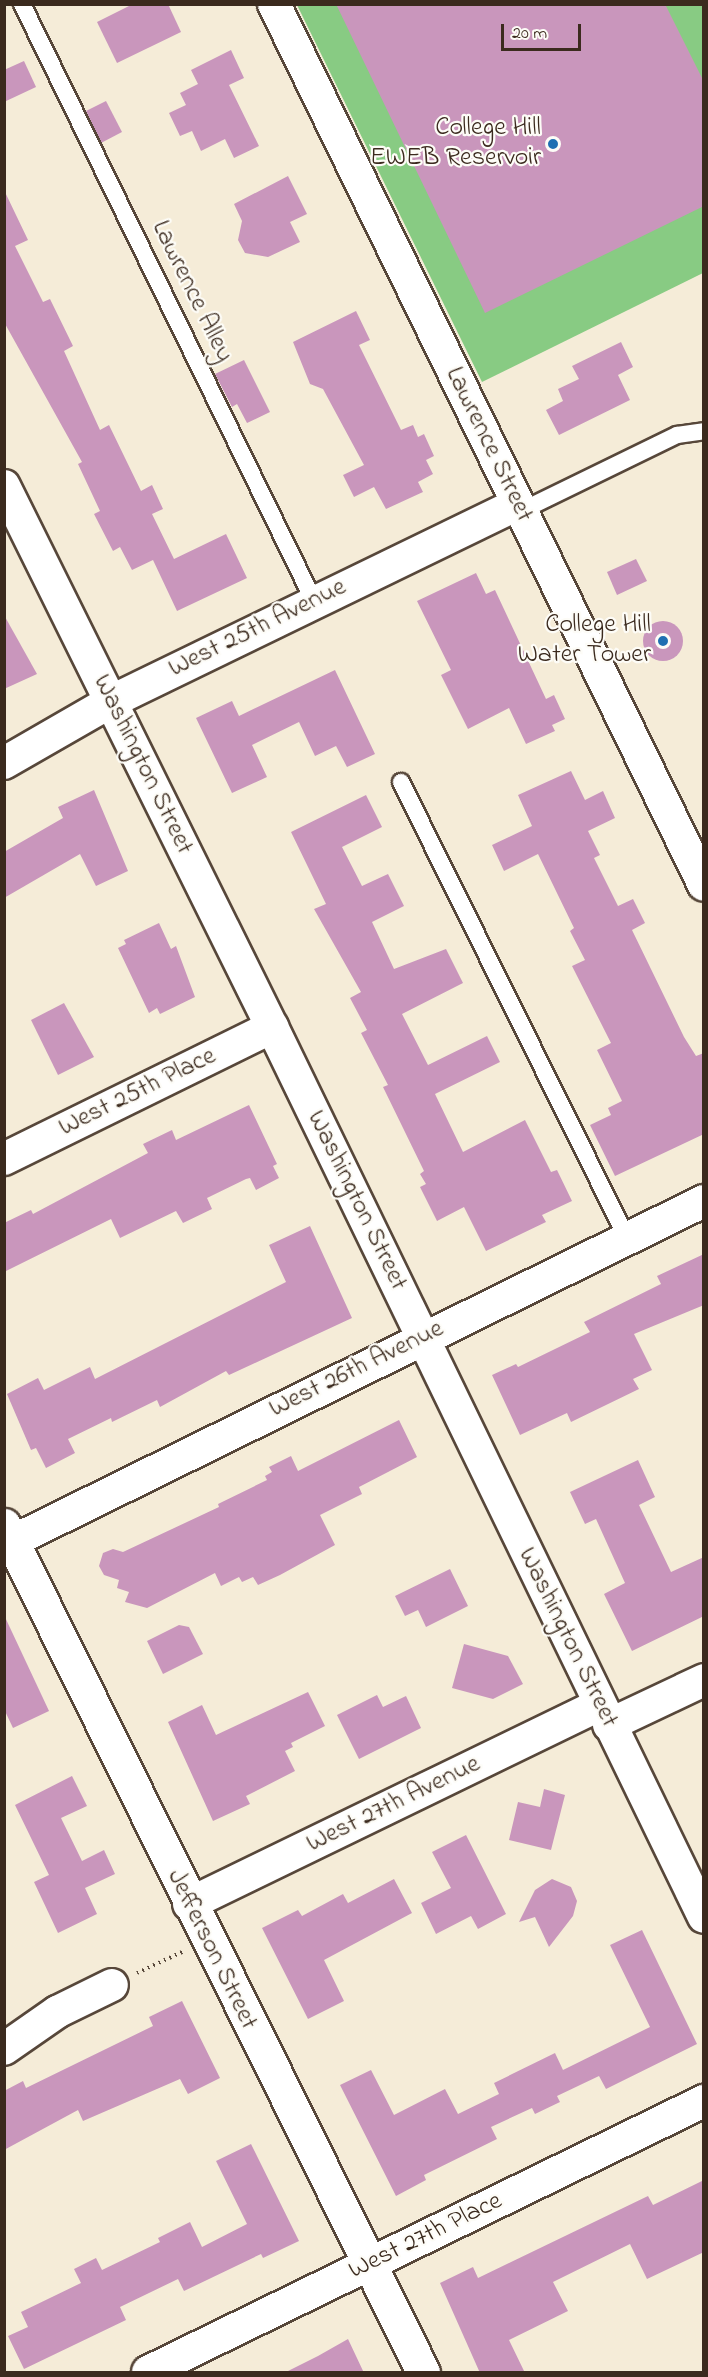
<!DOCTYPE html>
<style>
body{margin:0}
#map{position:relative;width:708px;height:2377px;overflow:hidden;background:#f5ecd8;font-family:"Indie Flower",sans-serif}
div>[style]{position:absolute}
.green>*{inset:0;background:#88cb83}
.building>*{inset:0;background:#c996bc}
.round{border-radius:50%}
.path>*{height:4px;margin-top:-2px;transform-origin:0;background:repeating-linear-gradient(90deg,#57473a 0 1.5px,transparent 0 6px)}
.roads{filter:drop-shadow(2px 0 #57473a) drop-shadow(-2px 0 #57473a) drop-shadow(0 2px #57473a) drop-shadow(0 -2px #57473a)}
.service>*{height:16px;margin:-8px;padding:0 8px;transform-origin:8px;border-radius:8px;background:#fff}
.minor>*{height:32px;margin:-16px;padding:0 16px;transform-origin:16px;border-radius:16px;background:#fff}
.tertiary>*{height:33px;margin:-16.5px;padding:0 16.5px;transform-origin:16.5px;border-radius:16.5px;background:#fff}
.dots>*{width:16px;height:16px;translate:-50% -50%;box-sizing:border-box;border:3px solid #fdfcf7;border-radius:50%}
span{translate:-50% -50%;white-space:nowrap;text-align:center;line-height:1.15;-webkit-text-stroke:4.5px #fdfcf7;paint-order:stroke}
.poi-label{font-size:26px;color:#3b2a1e}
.right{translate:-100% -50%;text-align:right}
.street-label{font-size:26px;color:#3b2a1e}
.frame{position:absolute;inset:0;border:6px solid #3b2a1e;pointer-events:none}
.scale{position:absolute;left:501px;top:24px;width:80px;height:27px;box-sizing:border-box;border:3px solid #3b2a1e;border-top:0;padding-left:8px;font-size:18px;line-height:21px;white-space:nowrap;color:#3b2a1e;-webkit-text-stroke:4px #fdfcf7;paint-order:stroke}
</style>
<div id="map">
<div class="green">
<i style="clip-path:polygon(297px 5px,703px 5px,703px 273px,482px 382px)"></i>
</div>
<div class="building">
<i style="clip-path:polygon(133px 4px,168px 4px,181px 32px,117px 63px,97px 22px)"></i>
<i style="clip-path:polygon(336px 4px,665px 4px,704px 82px,704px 206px,485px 313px)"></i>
<i style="clip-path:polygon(231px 50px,244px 78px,229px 85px,259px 146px,234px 158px,225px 139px,201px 151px,192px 131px,180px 136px,169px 113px,186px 105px,180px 93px,198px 84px,191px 70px)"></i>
<i style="clip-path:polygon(24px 61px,36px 87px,4px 102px,4px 70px)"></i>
<i style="clip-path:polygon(106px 101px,122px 132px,101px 143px,86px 111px)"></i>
<i style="clip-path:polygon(288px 176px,307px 214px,290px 222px,300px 242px,268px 257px,245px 253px,238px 240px,242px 221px,234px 204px)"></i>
<i style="clip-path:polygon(4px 190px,28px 240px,15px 246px,43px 302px,50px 299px,73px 346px,64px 351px,100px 430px,109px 425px,141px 491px,152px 485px,163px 509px,152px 514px,174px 559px,226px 534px,247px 578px,177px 611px,153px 560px,132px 570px,120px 547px,113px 551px,94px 514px,100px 511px,78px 464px,82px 462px,4px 322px)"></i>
<i style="clip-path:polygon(356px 311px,370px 340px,359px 345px,401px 430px,413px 425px,418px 437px,424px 434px,434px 456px,426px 460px,433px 474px,418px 482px,423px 492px,386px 509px,374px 487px,354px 497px,343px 475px,364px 465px,323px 389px,310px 384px,293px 342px)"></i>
<i style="clip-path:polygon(621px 342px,633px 367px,618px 375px,630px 400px,559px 435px,546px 410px,563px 401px,558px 389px,579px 379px,572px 366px)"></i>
<i style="clip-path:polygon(244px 360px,270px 412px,247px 423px,237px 404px,232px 407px,215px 374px)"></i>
<i style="clip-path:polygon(636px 559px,647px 581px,617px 595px,607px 572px)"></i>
<i style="clip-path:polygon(476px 573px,486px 594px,495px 590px,546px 699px,554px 695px,565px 719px,552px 725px,555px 731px,526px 744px,509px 708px,468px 729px,441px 675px,451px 670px,417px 601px)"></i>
<i style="clip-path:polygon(4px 615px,37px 674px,4px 689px)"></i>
<i class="round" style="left:643px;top:621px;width:40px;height:40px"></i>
<i style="clip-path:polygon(335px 670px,375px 754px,347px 767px,336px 746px,315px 756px,299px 722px,252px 745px,267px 777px,232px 793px,196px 718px,232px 701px,239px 716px)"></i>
<i style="clip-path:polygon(571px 771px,585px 800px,603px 791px,615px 818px,588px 831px,600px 855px,594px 858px,618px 906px,633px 899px,645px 923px,632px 930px,684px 1037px,696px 1056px,704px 1053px,704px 1134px,615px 1176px,590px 1125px,611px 1115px,608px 1108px,622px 1101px,597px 1050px,611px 1043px,572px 966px,585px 960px,570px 931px,574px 928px,538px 854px,504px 871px,492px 845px,532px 826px,518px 795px)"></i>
<i style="clip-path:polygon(94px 790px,128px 871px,96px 886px,80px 854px,4px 898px,4px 852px,63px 818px,58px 807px)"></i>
<i style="clip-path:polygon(366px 795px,382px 827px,342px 847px,362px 886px,388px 874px,404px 906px,372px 922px,394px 969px,446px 949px,463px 983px,402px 1014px,428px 1065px,487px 1036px,500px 1062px,435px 1094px,463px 1152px,525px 1120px,551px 1172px,557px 1170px,572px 1201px,542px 1215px,546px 1222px,486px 1251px,464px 1207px,437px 1221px,420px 1187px,426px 1184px,420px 1174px,424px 1171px,383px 1087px,388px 1085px,361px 1033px,367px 1030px,350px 998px,361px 992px,314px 909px,326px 904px,291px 832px)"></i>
<i style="clip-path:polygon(159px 923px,171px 949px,176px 946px,195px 997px,160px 1014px,157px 1008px,149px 1013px,118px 948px,126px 944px,124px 940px)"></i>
<i style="clip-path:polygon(64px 1003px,94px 1057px,58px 1075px,31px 1020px)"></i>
<i style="clip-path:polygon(249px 1105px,277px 1164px,273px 1166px,279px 1178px,256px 1190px,250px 1178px,246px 1179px,207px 1198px,212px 1209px,183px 1223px,176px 1211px,120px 1238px,111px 1219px,4px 1272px,4px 1223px,31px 1210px,33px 1214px,148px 1153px,143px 1144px,172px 1130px,176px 1140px)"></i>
<i style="clip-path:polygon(310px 1226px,352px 1318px,229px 1375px,226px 1371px,160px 1407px,157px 1400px,112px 1422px,111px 1418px,68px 1439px,75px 1453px,46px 1468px,36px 1448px,31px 1450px,7px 1394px,38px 1378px,44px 1390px,90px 1367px,95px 1379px,286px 1282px,269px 1245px)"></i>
<i style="clip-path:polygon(704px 1254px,704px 1305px,634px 1334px,652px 1370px,633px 1379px,639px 1389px,571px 1422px,567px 1413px,520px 1435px,492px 1375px,516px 1364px,518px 1367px,590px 1332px,584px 1322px,661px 1284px,657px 1276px)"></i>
<i style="clip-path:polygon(399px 1420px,417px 1457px,359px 1487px,362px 1494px,320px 1515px,335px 1545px,280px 1575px,258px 1585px,253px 1577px,242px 1582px,239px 1577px,221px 1586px,215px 1573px,147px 1608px,125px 1602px,129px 1592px,117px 1588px,119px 1580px,104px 1575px,99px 1566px,103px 1553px,113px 1549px,123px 1552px,219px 1507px,218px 1504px,267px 1480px,265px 1476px,272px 1472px,269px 1467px,291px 1456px,298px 1471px)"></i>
<i style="clip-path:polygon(638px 1460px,655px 1497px,639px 1505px,671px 1572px,704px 1557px,704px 1616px,632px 1651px,604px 1594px,625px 1583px,596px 1519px,585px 1524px,570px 1492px)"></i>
<i style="clip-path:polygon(450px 1569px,468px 1606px,426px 1627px,418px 1610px,405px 1616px,395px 1596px)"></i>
<i style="clip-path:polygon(4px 1615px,49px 1711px,13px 1728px,4px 1709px)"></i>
<i style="clip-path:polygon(179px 1625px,189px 1627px,203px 1654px,163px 1674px,147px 1641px)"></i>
<i style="clip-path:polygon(464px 1644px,508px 1656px,523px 1684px,493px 1699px,452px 1688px)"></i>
<i style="clip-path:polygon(308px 1692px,325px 1726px,291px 1743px,293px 1747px,285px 1751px,295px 1771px,246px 1796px,250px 1804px,213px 1821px,168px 1722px,202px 1705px,216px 1735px)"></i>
<i style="clip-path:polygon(377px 1695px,383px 1707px,406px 1696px,421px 1728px,359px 1759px,337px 1715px)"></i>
<i style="clip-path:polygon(72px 1776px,87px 1806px,61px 1818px,82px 1861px,104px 1850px,115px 1874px,85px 1888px,97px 1914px,58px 1933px,34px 1882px,49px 1875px,15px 1805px)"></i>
<i style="clip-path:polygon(544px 1789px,565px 1795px,551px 1850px,509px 1840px,518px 1802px,540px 1807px)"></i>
<i style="clip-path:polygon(466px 1835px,506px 1914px,478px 1929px,471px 1916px,436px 1934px,421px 1903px,451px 1888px,432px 1852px)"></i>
<i style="clip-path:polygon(394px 1879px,412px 1913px,324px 1960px,344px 2001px,308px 2019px,262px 1928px,298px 1910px,302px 1916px,343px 1894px,348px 1903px)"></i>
<i style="clip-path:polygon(552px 1879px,571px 1887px,577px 1901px,573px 1916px,549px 1947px,535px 1917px,519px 1922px,535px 1890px)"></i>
<i style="clip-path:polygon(642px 1930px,697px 2044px,606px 2089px,599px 2076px,557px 2096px,560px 2102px,535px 2114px,532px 2108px,491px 2127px,497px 2139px,424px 2175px,426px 2180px,396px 2196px,340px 2085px,371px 2070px,394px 2115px,445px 2089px,458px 2114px,499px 2094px,494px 2083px,555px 2053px,563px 2070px,650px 2027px,610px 1945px)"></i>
<i style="clip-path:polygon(182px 2001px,220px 2078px,188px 2094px,180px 2079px,83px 2121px,78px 2110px,4px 2150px,4px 2091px,23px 2081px,26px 2088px,153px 2026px,149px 2017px)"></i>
<i style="clip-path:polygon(251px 2144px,299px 2241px,263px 2258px,261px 2254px,184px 2291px,178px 2279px,120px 2307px,126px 2320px,24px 2369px,8px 2336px,28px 2327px,21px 2312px,81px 2283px,74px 2269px,96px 2258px,102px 2270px,160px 2242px,158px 2238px,190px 2222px,202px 2247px,247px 2224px,216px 2161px)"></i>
<i style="clip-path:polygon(704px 2180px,704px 2252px,647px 2279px,630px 2244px,553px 2282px,568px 2311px,509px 2340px,525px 2373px,480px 2373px,440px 2283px,473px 2267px,478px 2278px,648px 2196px,653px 2205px)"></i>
<i style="clip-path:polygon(348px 2339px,364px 2373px,284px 2373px,318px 2356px)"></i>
</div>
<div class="path">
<i style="left:137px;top:1973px;width:50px;rotate:-25deg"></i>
</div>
<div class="roads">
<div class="service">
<i style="left:22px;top:4px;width:665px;rotate:63.94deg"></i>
<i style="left:521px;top:511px;width:174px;rotate:-26deg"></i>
<i style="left:677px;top:435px;width:27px;rotate:-8deg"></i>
<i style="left:401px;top:782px;width:509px;rotate:63.64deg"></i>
</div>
<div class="minor">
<i style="left:274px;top:4px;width:980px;rotate:63.98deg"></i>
<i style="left:4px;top:486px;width:604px;rotate:63.65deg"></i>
<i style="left:272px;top:1027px;width:989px;rotate:64.11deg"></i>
<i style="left:4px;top:763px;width:122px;rotate:-29.9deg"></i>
<i style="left:110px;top:702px;width:453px;rotate:-25.9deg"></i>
<i style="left:4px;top:1159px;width:299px;rotate:-26.2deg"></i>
<i style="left:13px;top:1541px;width:770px;rotate:-26.2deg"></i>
<i style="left:609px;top:1725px;width:105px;rotate:-25.3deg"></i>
<i style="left:189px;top:1904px;width:456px;rotate:-25.9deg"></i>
<i style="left:4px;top:2049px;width:65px;rotate:-34.9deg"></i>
<i style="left:57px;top:2012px;width:61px;rotate:-26.1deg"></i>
<i style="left:148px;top:2372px;width:619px;rotate:-25.99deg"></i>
</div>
<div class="tertiary">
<i style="left:4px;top:1525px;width:945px;rotate:63.68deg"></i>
</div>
</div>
<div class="dots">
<i style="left:553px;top:144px;background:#1f6fb2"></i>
<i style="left:663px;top:641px;background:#1f6fb2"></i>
</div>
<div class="poi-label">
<span class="right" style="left:541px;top:144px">College Hill<br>EWEB Reservoir</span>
<span class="right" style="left:651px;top:641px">College Hill<br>Water Tower</span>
</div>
<div class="street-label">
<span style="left:191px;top:292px;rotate:64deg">Lawrence Alley</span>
<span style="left:488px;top:445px;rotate:64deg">Lawrence Street</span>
<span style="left:258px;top:629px;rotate:-26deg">West 25th Avenue</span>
<span style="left:142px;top:765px;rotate:64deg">Washington Street</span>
<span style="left:138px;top:1093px;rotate:-26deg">West 25th Place</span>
<span style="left:356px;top:1201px;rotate:64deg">Washington Street</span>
<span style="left:357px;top:1370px;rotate:-26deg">West 26th Avenue</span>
<span style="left:567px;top:1638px;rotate:64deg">Washington Street</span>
<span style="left:394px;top:1805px;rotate:-26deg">West 27th Avenue</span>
<span style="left:211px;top:1950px;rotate:64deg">Jefferson Street</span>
<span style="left:426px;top:2237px;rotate:-26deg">West 27th Place</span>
</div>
<div class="frame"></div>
<div class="scale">20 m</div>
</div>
